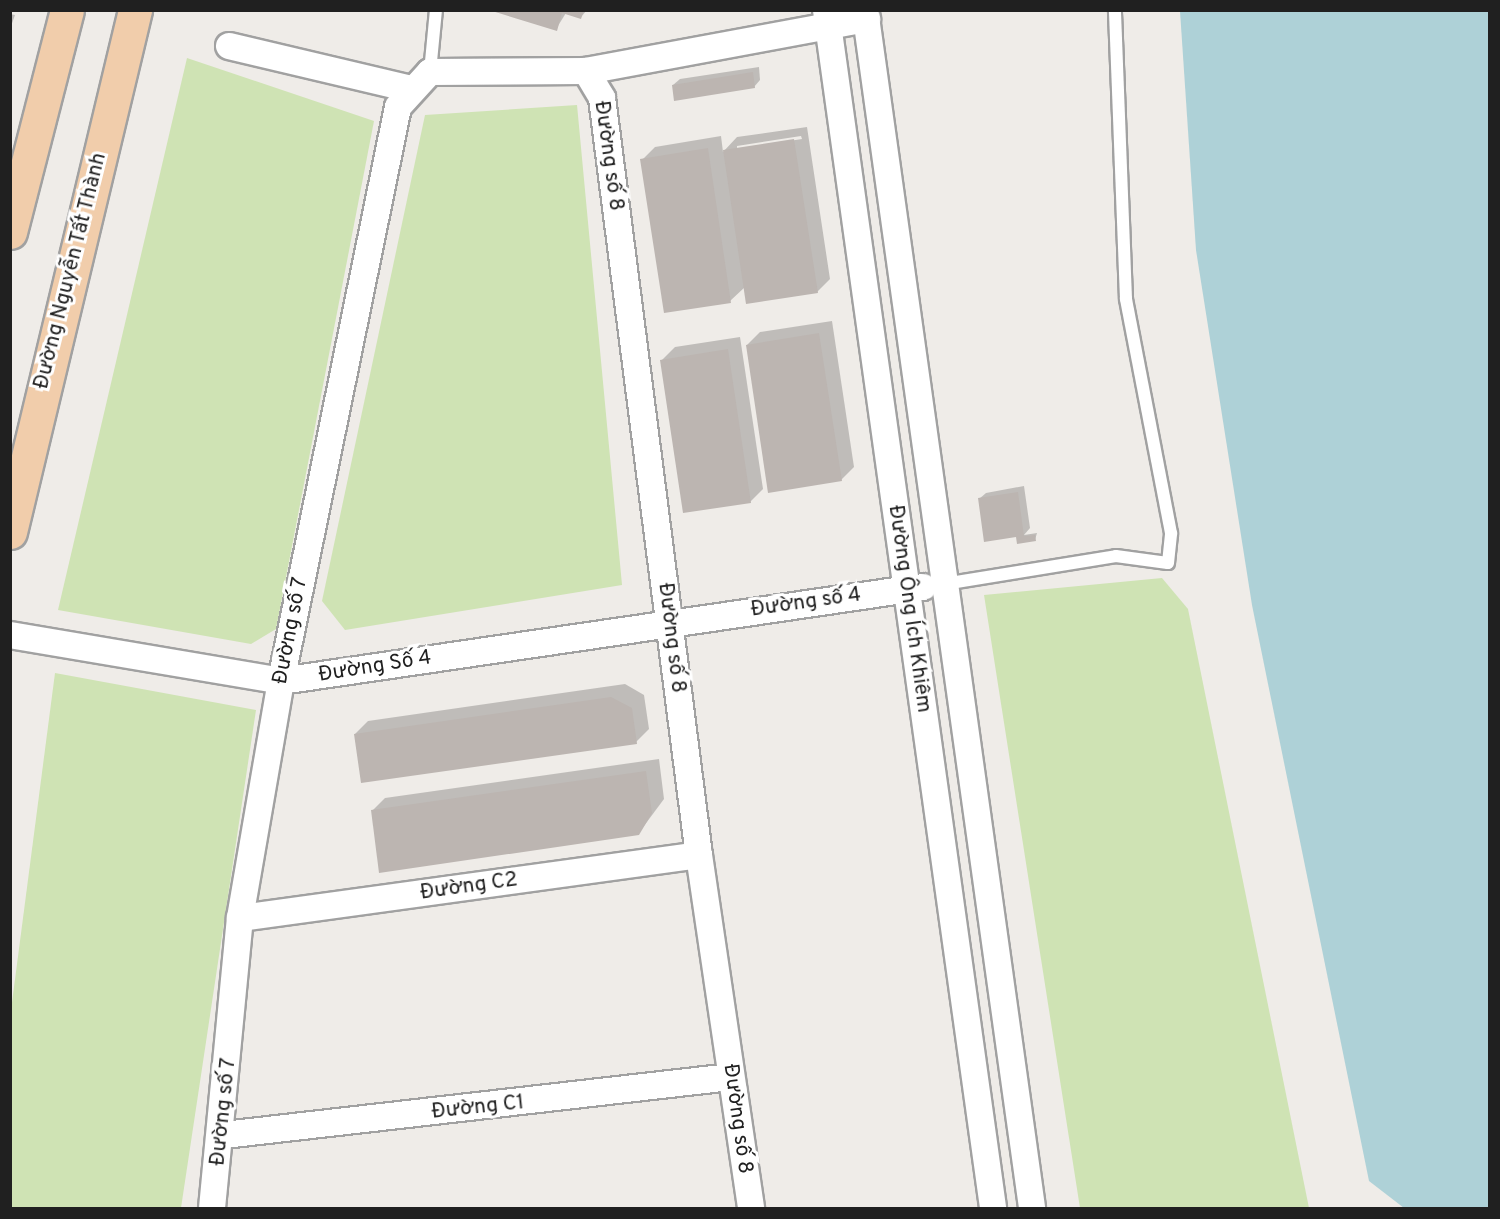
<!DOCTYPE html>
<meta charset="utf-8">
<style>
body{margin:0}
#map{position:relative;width:1500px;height:1219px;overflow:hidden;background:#efece8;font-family:Overpass,sans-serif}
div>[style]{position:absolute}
.grass>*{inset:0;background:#cfe3b4}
.water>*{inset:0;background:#aed1d7}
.shadow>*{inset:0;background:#0003}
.building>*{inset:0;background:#bcb5b1}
.roads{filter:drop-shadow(2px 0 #a1a1a1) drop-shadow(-2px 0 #a1a1a1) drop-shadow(0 2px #a1a1a1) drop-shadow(0 -2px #a1a1a1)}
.service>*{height:12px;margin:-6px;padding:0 6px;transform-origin:6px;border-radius:6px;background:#fff}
.minor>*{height:26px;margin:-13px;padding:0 13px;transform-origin:13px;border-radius:13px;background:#fff}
.primary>*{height:33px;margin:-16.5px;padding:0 16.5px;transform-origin:16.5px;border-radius:16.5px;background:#f1cdab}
span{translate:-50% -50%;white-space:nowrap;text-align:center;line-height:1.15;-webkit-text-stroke:6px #fff;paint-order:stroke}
.street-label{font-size:21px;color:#202020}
.frame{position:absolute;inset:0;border:12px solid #202020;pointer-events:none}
</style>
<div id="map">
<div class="grass">
<i style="clip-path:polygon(187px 58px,374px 121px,276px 629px,251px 644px,58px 610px)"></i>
<i style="clip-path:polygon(577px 105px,622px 585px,345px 630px,322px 601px,425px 115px)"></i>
<i style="clip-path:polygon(1162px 578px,1188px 609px,1309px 1208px,1080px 1208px,984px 595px)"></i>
<i style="clip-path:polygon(55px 673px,256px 710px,181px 1208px,11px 1208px,11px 1010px)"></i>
</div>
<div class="water">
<i style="clip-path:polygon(1180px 11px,1489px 11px,1489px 1208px,1404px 1208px,1369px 1181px,1252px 605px,1196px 250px)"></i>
</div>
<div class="shadow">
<i style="clip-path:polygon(495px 10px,587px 10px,581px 17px,566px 13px,556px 29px)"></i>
<i style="clip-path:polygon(10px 14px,15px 15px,10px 29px)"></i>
<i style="clip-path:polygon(759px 67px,760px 80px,754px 87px,673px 85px,680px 79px)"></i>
<i style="clip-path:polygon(evenodd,807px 127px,830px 279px,817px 292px,745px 287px,730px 301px,642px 160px,655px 147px,721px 136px,723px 152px,737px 137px,807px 127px,801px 136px,802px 139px,737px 149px,737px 146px,801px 136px)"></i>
<i style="clip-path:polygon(832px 321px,854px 467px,841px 480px,747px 345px,760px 332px)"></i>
<i style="clip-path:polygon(740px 337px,763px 489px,750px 502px,662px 360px,675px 347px)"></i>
<i style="clip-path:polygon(1024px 486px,1030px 528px,1024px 535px,1037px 533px,1035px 540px,1018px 538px,979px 499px,986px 493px)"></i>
<i style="clip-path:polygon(625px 684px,644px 695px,649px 729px,636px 742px,355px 734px,368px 721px)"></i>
<i style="clip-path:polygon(659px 759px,664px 799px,638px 834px,372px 811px,385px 798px)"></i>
</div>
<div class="building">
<i style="clip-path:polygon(584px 10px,581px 19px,562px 13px,557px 31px,492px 11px)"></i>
<i style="clip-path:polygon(753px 72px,755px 88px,674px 101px,672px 85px)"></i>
<i style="clip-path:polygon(794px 139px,818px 293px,746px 304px,723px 150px)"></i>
<i style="clip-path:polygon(708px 148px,731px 303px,664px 313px,640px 159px)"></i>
<i style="clip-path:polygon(819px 333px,842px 481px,768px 493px,746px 345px)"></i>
<i style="clip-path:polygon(728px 349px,751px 503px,683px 513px,660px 360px)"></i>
<i style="clip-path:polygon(1018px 492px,1024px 536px,1035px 535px,1036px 541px,1017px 544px,1016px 537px,984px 542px,978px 498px)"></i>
<i style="clip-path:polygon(611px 697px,632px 708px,637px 744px,361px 783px,354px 734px)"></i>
<i style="clip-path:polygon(646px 771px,652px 813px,639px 835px,379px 873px,371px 810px)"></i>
</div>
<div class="roads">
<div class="service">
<i style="left:430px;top:72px;width:62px;rotate:-84.5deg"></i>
<i style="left:944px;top:584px;width:174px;rotate:-9.2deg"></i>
<i style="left:1116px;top:556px;width:52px;rotate:7.7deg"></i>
<i style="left:1168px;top:563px;width:30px;rotate:-84deg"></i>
<i style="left:1171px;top:533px;width:238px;rotate:-100.9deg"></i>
<i style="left:1126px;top:299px;width:289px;rotate:-92.2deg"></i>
</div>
<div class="minor">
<i style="left:826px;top:10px;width:1210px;rotate:82.06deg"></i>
<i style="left:865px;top:10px;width:1210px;rotate:82.06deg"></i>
<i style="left:229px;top:46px;width:187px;rotate:13.3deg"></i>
<i style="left:586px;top:71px;width:31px;rotate:59deg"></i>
<i style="left:602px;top:98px;width:763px;rotate:82.7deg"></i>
<i style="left:699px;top:855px;width:357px;rotate:81.6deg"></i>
<i style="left:10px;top:635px;width:275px;rotate:9.6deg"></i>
<i style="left:281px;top:681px;width:649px;rotate:-8.33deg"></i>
<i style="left:240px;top:918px;width:463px;rotate:-7.8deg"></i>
<i style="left:224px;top:1135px;width:510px;rotate:-6.53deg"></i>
<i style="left:212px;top:1208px;width:291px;rotate:-84.5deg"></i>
<i style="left:240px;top:918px;width:241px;rotate:-80.2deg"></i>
<i style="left:281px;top:681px;width:586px;rotate:-78.48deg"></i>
<i style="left:398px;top:107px;width:47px;rotate:-47.6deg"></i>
<i style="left:430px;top:72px;width:156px;rotate:-0.4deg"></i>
<i style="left:586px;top:71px;width:286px;rotate:-10.5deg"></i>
</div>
<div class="primary">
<i style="left:10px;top:232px;width:229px;rotate:-75.6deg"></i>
<i style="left:10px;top:532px;width:537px;rotate:-76.53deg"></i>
</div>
</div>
<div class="street-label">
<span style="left:608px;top:156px;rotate:82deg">Đường số 8</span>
<span style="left:71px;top:271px;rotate:-76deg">Đường Nguyễn Tất Thành</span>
<span style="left:806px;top:603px;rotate:-8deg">Đường số 4</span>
<span style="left:909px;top:609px;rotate:82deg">Đường Ông Ích Khiêm</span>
<span style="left:291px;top:631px;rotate:-79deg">Đường số 7</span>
<span style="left:671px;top:638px;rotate:83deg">Đường số 8</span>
<span style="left:375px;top:667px;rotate:-9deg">Đường Số 4</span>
<span style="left:469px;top:887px;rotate:-8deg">Đường C2</span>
<span style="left:478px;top:1108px;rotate:-6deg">Đường C1</span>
<span style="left:224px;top:1112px;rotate:-84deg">Đường số 7</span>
<span style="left:737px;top:1119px;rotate:82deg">Đường số 8</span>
</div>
<div class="frame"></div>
</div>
